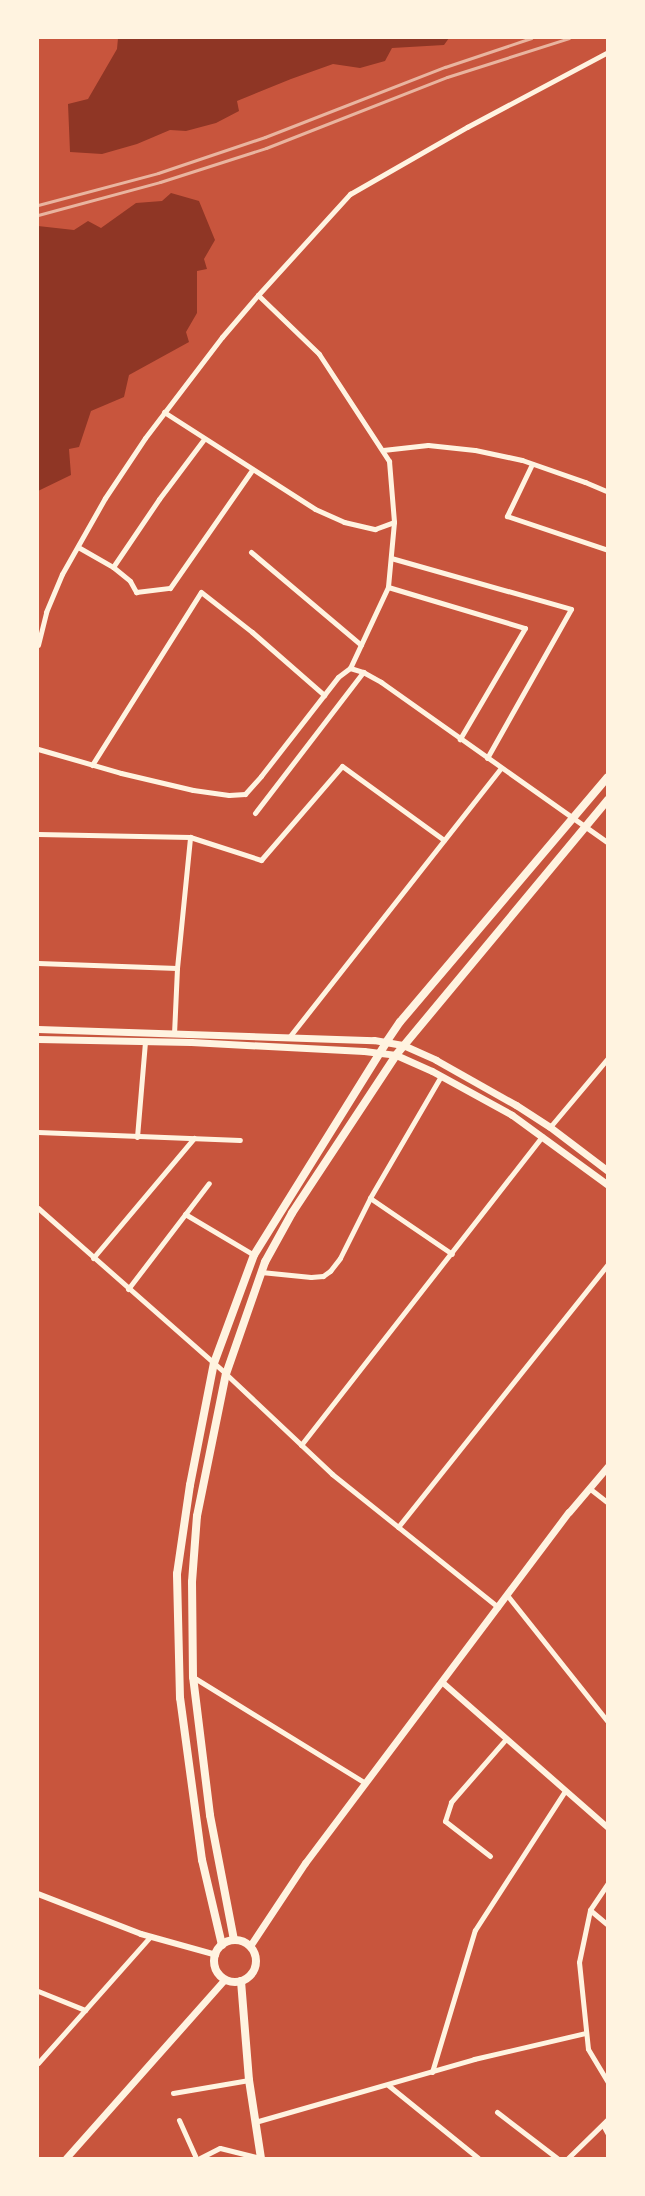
<!DOCTYPE html>
<style>
body{margin:0}
#map{position:relative;width:645px;height:2196px;overflow:hidden;background:#c8553d;font-family:"Nunito Sans",sans-serif}
div>[style]{position:absolute}
.water>*{inset:0;background:#8f3625}
.minor>*{height:5px;margin:-2.5px;padding:0 2.5px;transform-origin:2.5px;border-radius:2.5px;background:#fff3e0}
.tertiary>*{height:6px;margin:-3px;padding:0 3px;transform-origin:3px;border-radius:3px;background:#fff3e0}
.secondary>*{height:7px;margin:-3.5px;padding:0 3.5px;transform-origin:3.5px;border-radius:3.5px;background:#fff3e0}
.primary>*{height:8px;margin:-4px;padding:0 4px;transform-origin:4px;border-radius:4px;background:#fff3e0}
.primary>.ring{margin:-4px;padding:0;box-sizing:content-box;background:none;border:8px solid #fff3e0;border-radius:50%}
.rail>*{height:3px;margin:-1.5px;padding:0 1.5px;transform-origin:1.5px;border-radius:1.5px;background:#e9b49f}
span{translate:-50% -50%;white-space:nowrap;text-align:center;line-height:1.15;-webkit-text-stroke:4px #fff3e0;paint-order:stroke}
.frame{position:absolute;inset:0;border:39px solid #fff3e0;pointer-events:none}
</style>
<div id="map">
<div class="water">
<i style="clip-path:polygon(118px 38px,449px 38px,444px 45px,392px 48px,385px 61px,360px 68px,333px 64px,291px 79px,237px 101px,239px 111px,216px 123px,186px 131px,170px 130px,137px 144px,102px 154px,70px 152px,68px 104px,88px 99px,117px 49px)"></i>
<i style="clip-path:polygon(171px 193px,199px 201px,215px 240px,204px 259px,207px 269px,197px 271px,197px 313px,186px 332px,189px 342px,129px 375px,124px 397px,91px 411px,79px 447px,69px 449px,71px 475px,38px 491px,38px 226px,74px 230px,88px 221px,101px 228px,136px 203px,162px 201px)"></i>
</div>
<div class="minor">
<i style="left:258px;top:295px;width:137px;rotate:-47.7deg"></i>
<i style="left:350px;top:194px;width:135px;rotate:-29.8deg"></i>
<i style="left:467px;top:127px;width:160px;rotate:-28deg"></i>
<i style="left:164px;top:412px;width:179px;rotate:32.7deg"></i>
<i style="left:315px;top:509px;width:32px;rotate:24deg"></i>
<i style="left:344px;top:522px;width:32px;rotate:13deg"></i>
<i style="left:375px;top:529px;width:20px;rotate:-20deg"></i>
<i style="left:383px;top:450px;width:45px;rotate:-6.3deg"></i>
<i style="left:428px;top:445px;width:47px;rotate:6.1deg"></i>
<i style="left:475px;top:450px;width:48px;rotate:12deg"></i>
<i style="left:522px;top:460px;width:67px;rotate:19.2deg"></i>
<i style="left:585px;top:482px;width:25px;rotate:23deg"></i>
<i style="left:532px;top:464px;width:58px;rotate:115.7deg"></i>
<i style="left:507px;top:516px;width:107px;rotate:18.6deg"></i>
<i style="left:78px;top:547px;width:40px;rotate:29.7deg"></i>
<i style="left:113px;top:567px;width:22px;rotate:39deg"></i>
<i style="left:130px;top:581px;width:13px;rotate:61deg"></i>
<i style="left:136px;top:592px;width:34px;rotate:-7deg"></i>
<i style="left:170px;top:588px;width:144px;rotate:-55.2deg"></i>
<i style="left:251px;top:552px;width:144px;rotate:40.2deg"></i>
<i style="left:391px;top:558px;width:187px;rotate:15.8deg"></i>
<i style="left:571px;top:609px;width:171px;rotate:119.4deg"></i>
<i style="left:113px;top:567px;width:82px;rotate:-55.9deg"></i>
<i style="left:159px;top:499px;width:75px;rotate:-53.1deg"></i>
<i style="left:388px;top:587px;width:143px;rotate:16.7deg"></i>
<i style="left:525px;top:628px;width:129px;rotate:120.4deg"></i>
<i style="left:38px;top:645px;width:34px;rotate:-76deg"></i>
<i style="left:46px;top:612px;width:41px;rotate:-67.2deg"></i>
<i style="left:62px;top:574px;width:87px;rotate:-60.5deg"></i>
<i style="left:105px;top:498px;width:72px;rotate:-56.3deg"></i>
<i style="left:145px;top:438px;width:127px;rotate:-52.7deg"></i>
<i style="left:222px;top:337px;width:55px;rotate:-49.4deg"></i>
<i style="left:258px;top:295px;width:85px;rotate:44deg"></i>
<i style="left:319px;top:354px;width:128px;rotate:56.8deg"></i>
<i style="left:389px;top:461px;width:61px;rotate:85.3deg"></i>
<i style="left:394px;top:522px;width:65px;rotate:95.3deg"></i>
<i style="left:388px;top:587px;width:89px;rotate:115.1deg"></i>
<i style="left:38px;top:749px;width:86px;rotate:16.1deg"></i>
<i style="left:121px;top:773px;width:74px;rotate:13.3deg"></i>
<i style="left:193px;top:790px;width:36px;rotate:8deg"></i>
<i style="left:229px;top:795px;width:16px;rotate:-4deg"></i>
<i style="left:245px;top:794px;width:24px;rotate:-48deg"></i>
<i style="left:261px;top:776px;width:125px;rotate:-52.1deg"></i>
<i style="left:338px;top:677px;width:15px;rotate:-37deg"></i>
<i style="left:350px;top:668px;width:14px;rotate:17deg"></i>
<i style="left:92px;top:765px;width:204px;rotate:-57.8deg"></i>
<i style="left:201px;top:592px;width:65px;rotate:38.1deg"></i>
<i style="left:252px;top:632px;width:96px;rotate:41.2deg"></i>
<i style="left:255px;top:813px;width:178px;rotate:-52.5deg"></i>
<i style="left:363px;top:672px;width:21px;rotate:29deg"></i>
<i style="left:381px;top:682px;width:278px;rotate:35.3deg"></i>
<i style="left:38px;top:834px;width:152px;rotate:1.1deg"></i>
<i style="left:190px;top:837px;width:75px;rotate:17.9deg"></i>
<i style="left:261px;top:860px;width:124px;rotate:-49.2deg"></i>
<i style="left:342px;top:766px;width:126px;rotate:36deg"></i>
<i style="left:38px;top:963px;width:139px;rotate:2.1deg"></i>
<i style="left:174px;top:1034px;width:66px;rotate:-87.4deg"></i>
<i style="left:177px;top:968px;width:132px;rotate:-84.3deg"></i>
<i style="left:290px;top:1036px;width:341px;rotate:-51.8deg"></i>
<i style="left:441px;top:1076px;width:141px;rotate:120.2deg"></i>
<i style="left:370px;top:1198px;width:99px;rotate:34.3deg"></i>
<i style="left:550px;top:1127px;width:90px;rotate:-50deg"></i>
<i style="left:38px;top:1132px;width:202px;rotate:2.3deg"></i>
<i style="left:137px;top:1137px;width:96px;rotate:-85.2deg"></i>
<i style="left:38px;top:1208px;width:251px;rotate:41.4deg"></i>
<i style="left:226px;top:1374px;width:146px;rotate:43.3deg"></i>
<i style="left:332px;top:1474px;width:213px;rotate:38.7deg"></i>
<i style="left:185px;top:1214px;width:80px;rotate:30.7deg"></i>
<i style="left:93px;top:1258px;width:157px;rotate:-49.9deg"></i>
<i style="left:261px;top:1272px;width:50px;rotate:5.7deg"></i>
<i style="left:311px;top:1277px;width:12px;rotate:-5deg"></i>
<i style="left:323px;top:1276px;width:9px;rotate:-36deg"></i>
<i style="left:330px;top:1271px;width:16px;rotate:-52deg"></i>
<i style="left:340px;top:1258px;width:67px;rotate:-63.4deg"></i>
<i style="left:128px;top:1289px;width:133px;rotate:-52.6deg"></i>
<i style="left:301px;top:1445px;width:392px;rotate:-52deg"></i>
<i style="left:589px;top:1488px;width:24px;rotate:38deg"></i>
<i style="left:398px;top:1527px;width:337px;rotate:-51.4deg"></i>
<i style="left:507px;top:1595px;width:162px;rotate:51.5deg"></i>
<i style="left:193px;top:1677px;width:202px;rotate:31.6deg"></i>
<i style="left:490px;top:1856px;width:57px;rotate:-142.1deg"></i>
<i style="left:445px;top:1821px;width:20px;rotate:-72deg"></i>
<i style="left:451px;top:1802px;width:84px;rotate:-48.9deg"></i>
<i style="left:608px;top:1883px;width:32px;rotate:124deg"></i>
<i style="left:590px;top:1910px;width:53px;rotate:101.9deg"></i>
<i style="left:579px;top:1962px;width:87px;rotate:84.1deg"></i>
<i style="left:588px;top:2049px;width:39px;rotate:59deg"></i>
<i style="left:590px;top:1910px;width:23px;rotate:40deg"></i>
<i style="left:38px;top:1991px;width:51px;rotate:22deg"></i>
<i style="left:38px;top:2063px;width:169px;rotate:-48.4deg"></i>
<i style="left:432px;top:2072px;width:148px;rotate:-73.2deg"></i>
<i style="left:475px;top:1930px;width:166px;rotate:-57.1deg"></i>
<i style="left:388px;top:2085px;width:116px;rotate:39deg"></i>
<i style="left:173px;top:2093px;width:77px;rotate:-9.7deg"></i>
<i style="left:497px;top:2112px;width:76px;rotate:37.5deg"></i>
<i style="left:179px;top:2120px;width:42px;rotate:65.9deg"></i>
<i style="left:255px;top:2122px;width:228px;rotate:-16deg"></i>
<i style="left:474px;top:2059px;width:115px;rotate:-13.1deg"></i>
<i style="left:603px;top:2125px;width:10px;rotate:61deg"></i>
<i style="left:200px;top:2158px;width:22px;rotate:-27deg"></i>
<i style="left:220px;top:2148px;width:41px;rotate:14deg"></i>
<i style="left:568px;top:2158px;width:56px;rotate:-44.3deg"></i>
</div>
<div class="tertiary">
<i style="left:442px;top:1682px;width:221px;rotate:41.3deg"></i>
<i style="left:38px;top:1894px;width:110px;rotate:21.2deg"></i>
<i style="left:141px;top:1934px;width:78px;rotate:15.6deg"></i>
</div>
<div class="secondary">
<i style="left:38px;top:1029px;width:336px;rotate:1.9deg"></i>
<i style="left:374px;top:1040px;width:29px;rotate:10deg"></i>
<i style="left:403px;top:1045px;width:36px;rotate:24deg"></i>
<i style="left:436px;top:1060px;width:92px;rotate:29.4deg"></i>
<i style="left:516px;top:1105px;width:40px;rotate:32.9deg"></i>
<i style="left:550px;top:1127px;width:73px;rotate:37.2deg"></i>
<i style="left:38px;top:1039px;width:153px;rotate:1.1deg"></i>
<i style="left:191px;top:1042px;width:173px;rotate:3deg"></i>
<i style="left:364px;top:1051px;width:32px;rotate:7deg"></i>
<i style="left:396px;top:1055px;width:39px;rotate:24deg"></i>
<i style="left:432px;top:1071px;width:91px;rotate:28.8deg"></i>
<i style="left:512px;top:1115px;width:119px;rotate:36.1deg"></i>
<i style="left:250px;top:1946px;width:100px;rotate:-56.5deg"></i>
<i style="left:305px;top:1863px;width:439px;rotate:-53.1deg"></i>
<i style="left:569px;top:1512px;width:60px;rotate:-49.7deg"></i>
<i style="left:66px;top:2158px;width:239px;rotate:-48.4deg"></i>
</div>
<div class="primary">
<i style="left:234px;top:1940px;width:127px;rotate:-100.9deg"></i>
<i style="left:210px;top:1815px;width:139px;rotate:-97deg"></i>
<i style="left:193px;top:1677px;width:95px;rotate:-90.6deg"></i>
<i style="left:192px;top:1582px;width:66px;rotate:-85.7deg"></i>
<i style="left:197px;top:1516px;width:145px;rotate:-78.5deg"></i>
<i style="left:226px;top:1374px;width:119px;rotate:-70.8deg"></i>
<i style="left:265px;top:1262px;width:56px;rotate:-61.1deg"></i>
<i style="left:292px;top:1213px;width:189px;rotate:-56.6deg"></i>
<i style="left:396px;top:1055px;width:332px;rotate:-50.3deg"></i>
<i class="ring" style="left:214px;top:1940px;width:34px;height:34px"></i>
<i style="left:222px;top:1945px;width:87px;rotate:-103.2deg"></i>
<i style="left:202px;top:1860px;width:163px;rotate:-97.7deg"></i>
<i style="left:180px;top:1698px;width:124px;rotate:-91.4deg"></i>
<i style="left:177px;top:1574px;width:90px;rotate:-81.7deg"></i>
<i style="left:190px;top:1485px;width:124px;rotate:-78.9deg"></i>
<i style="left:214px;top:1363px;width:115px;rotate:-69.7deg"></i>
<i style="left:254px;top:1255px;width:252px;rotate:-58.1deg"></i>
<i style="left:387px;top:1041px;width:23px;rotate:-56deg"></i>
<i style="left:400px;top:1022px;width:321px;rotate:-49.7deg"></i>
<i style="left:241px;top:1981px;width:99px;rotate:85.4deg"></i>
<i style="left:249px;top:2080px;width:79px;rotate:81.3deg"></i>
</div>
<div class="rail">
<i style="left:38px;top:205px;width:124px;rotate:-14.9deg"></i>
<i style="left:158px;top:173px;width:113px;rotate:-18.6deg"></i>
<i style="left:265px;top:137px;width:193px;rotate:-21.3deg"></i>
<i style="left:445px;top:67px;width:91px;rotate:-18.6deg"></i>
<i style="left:38px;top:215px;width:126px;rotate:-15.1deg"></i>
<i style="left:160px;top:182px;width:111px;rotate:-17.8deg"></i>
<i style="left:266px;top:148px;width:194px;rotate:-21.4deg"></i>
<i style="left:447px;top:77px;width:128px;rotate:-17.7deg"></i>
</div>
<div class="frame"></div>
</div>
